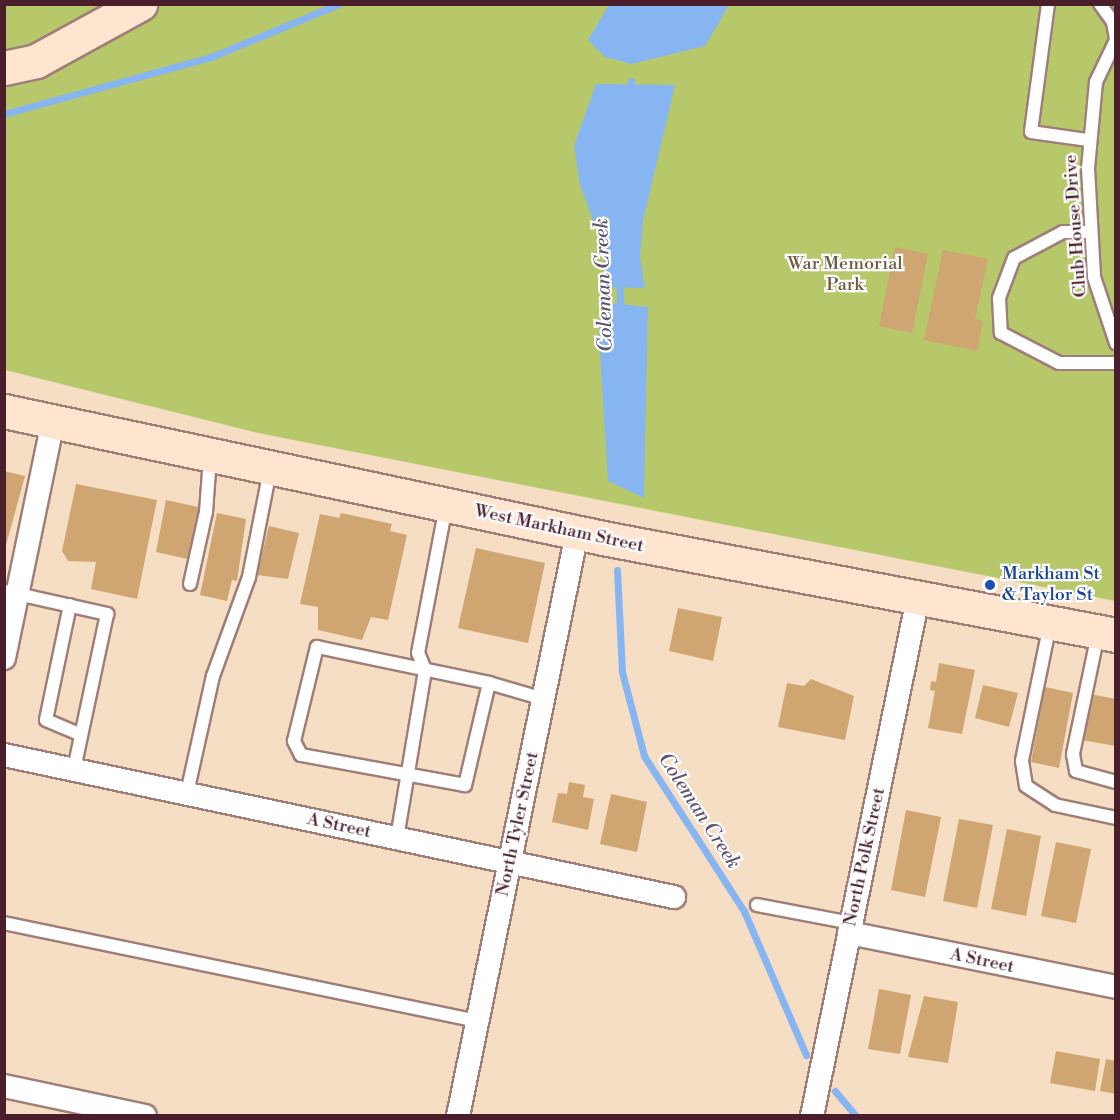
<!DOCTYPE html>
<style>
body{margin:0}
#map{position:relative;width:1120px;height:1120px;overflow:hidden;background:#f5dec4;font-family:"Libre Bodoni",serif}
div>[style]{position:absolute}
.green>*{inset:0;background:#b7c86b}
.water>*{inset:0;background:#86b5f1}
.stream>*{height:7px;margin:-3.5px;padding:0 3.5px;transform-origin:3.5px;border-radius:3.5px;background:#86b5f1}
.building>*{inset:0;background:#cfa571}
.roads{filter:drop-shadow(2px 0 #a07e78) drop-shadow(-2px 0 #a07e78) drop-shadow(0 2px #a07e78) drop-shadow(0 -2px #a07e78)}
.lane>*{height:12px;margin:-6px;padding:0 6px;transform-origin:6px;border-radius:6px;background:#fff}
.street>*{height:22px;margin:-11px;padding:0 11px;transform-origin:11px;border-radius:11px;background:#fff}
.secondary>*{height:33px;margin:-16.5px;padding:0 16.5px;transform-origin:16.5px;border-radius:16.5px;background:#fde5d0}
.dots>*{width:16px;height:16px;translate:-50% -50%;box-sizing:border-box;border:3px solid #fff;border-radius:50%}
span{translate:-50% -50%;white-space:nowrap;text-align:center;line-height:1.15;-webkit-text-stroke:4.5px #fff;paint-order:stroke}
.street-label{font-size:18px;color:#4a1f2b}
.park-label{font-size:18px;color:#705a41}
.transit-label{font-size:18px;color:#164399}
.left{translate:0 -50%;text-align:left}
.water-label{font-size:20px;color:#5f5470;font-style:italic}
.frame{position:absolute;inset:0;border:6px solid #4a1f2b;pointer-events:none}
</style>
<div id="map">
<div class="green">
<i style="clip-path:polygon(5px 5px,1115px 5px,1115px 601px,258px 433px,5px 370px)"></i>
</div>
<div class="water">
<i style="clip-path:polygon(609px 5px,609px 4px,729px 5px,705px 46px,632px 64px,605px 57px,588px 40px)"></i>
<i style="clip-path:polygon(596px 84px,675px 85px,643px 221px,640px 257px,645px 288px,605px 287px,603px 247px,580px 185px,574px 146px)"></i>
<i style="clip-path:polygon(603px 302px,648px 307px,644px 498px,608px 481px,599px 336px)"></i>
</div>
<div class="stream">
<i style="left:630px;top:94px;width:13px;rotate:-86deg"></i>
<i style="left:4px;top:114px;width:215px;rotate:-15.4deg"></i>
<i style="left:211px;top:57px;width:139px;rotate:-22.5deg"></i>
<i style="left:619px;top:278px;width:34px;rotate:87deg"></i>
<i style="left:617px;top:570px;width:102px;rotate:87.2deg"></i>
<i style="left:622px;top:672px;width:87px;rotate:75.3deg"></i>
<i style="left:644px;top:756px;width:184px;rotate:57.2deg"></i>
<i style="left:744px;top:911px;width:157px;rotate:66.7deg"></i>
<i style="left:835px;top:1091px;width:33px;rotate:50deg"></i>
</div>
<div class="building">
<i style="clip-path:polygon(895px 247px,928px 254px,912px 333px,879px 326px)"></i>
<i style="clip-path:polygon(943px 250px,988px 259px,975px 319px,983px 321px,977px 351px,924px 340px)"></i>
<i style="clip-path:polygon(4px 471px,25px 476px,6px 545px,4px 545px)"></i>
<i style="clip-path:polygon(76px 484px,157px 500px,137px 599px,91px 589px,96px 562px,68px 561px,62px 551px)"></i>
<i style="clip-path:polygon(166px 500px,203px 508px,192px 560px,156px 552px)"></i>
<i style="clip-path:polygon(217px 513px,246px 519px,237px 581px,232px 580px,227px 601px,200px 595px)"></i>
<i style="clip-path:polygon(341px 513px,392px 524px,390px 531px,407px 535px,388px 620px,371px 617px,362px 640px,318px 630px,318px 607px,300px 604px,320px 514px,339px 518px)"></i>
<i style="clip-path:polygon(269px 526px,299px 533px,288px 579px,257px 575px)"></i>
<i style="clip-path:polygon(476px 548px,545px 563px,528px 643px,458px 628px)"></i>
<i style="clip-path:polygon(678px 608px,722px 617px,713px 661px,669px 651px)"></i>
<i style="clip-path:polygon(939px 663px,975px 670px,962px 734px,928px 728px,935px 691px,930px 690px,931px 681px,936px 682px)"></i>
<i style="clip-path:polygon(811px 679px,854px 696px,845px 740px,778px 727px,787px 683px,804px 686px)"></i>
<i style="clip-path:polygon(983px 685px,1018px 693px,1009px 727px,975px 718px)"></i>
<i style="clip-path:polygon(1045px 687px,1073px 693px,1059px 768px,1031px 762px)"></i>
<i style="clip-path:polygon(1090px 694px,1116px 699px,1116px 746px,1081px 740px)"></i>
<i style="clip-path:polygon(569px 782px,585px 785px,583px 797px,594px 799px,588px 830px,552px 822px,558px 793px,567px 794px)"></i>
<i style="clip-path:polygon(611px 794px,647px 802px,637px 852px,600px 844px)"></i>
<i style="clip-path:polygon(906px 810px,941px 817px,925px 897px,891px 890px)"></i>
<i style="clip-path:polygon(959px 819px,993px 825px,977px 908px,943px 901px)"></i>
<i style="clip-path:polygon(1007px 829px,1041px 836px,1026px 916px,991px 909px)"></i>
<i style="clip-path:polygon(1056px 842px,1091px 849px,1076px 923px,1041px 916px)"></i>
<i style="clip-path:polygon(879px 989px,911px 995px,900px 1054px,868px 1049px)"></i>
<i style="clip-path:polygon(924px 996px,958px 1002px,948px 1063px,908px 1057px)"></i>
<i style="clip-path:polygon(1056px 1051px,1100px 1059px,1095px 1091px,1050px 1083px)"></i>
<i style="clip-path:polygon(1106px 1059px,1116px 1061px,1116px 1094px,1100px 1091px)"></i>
</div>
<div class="roads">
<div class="lane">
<i style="left:1048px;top:4px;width:129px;rotate:97.6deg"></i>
<i style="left:1031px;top:132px;width:58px;rotate:8deg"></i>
<i style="left:1100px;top:4px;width:22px;rotate:54deg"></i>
<i style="left:1113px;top:22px;width:17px;rotate:80deg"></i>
<i style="left:1116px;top:40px;width:47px;rotate:115.5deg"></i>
<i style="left:1096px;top:82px;width:86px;rotate:95.3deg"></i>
<i style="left:1088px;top:168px;width:109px;rotate:86.8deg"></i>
<i style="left:1094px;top:277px;width:70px;rotate:71.6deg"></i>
<i style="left:1091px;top:232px;width:28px;rotate:180deg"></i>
<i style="left:1063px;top:232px;width:55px;rotate:152deg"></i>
<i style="left:1014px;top:258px;width:43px;rotate:110.6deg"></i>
<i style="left:999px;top:298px;width:35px;rotate:87deg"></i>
<i style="left:1001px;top:333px;width:65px;rotate:27.3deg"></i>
<i style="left:1059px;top:363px;width:57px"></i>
<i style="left:190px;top:584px;width:74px;rotate:-77.5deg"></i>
<i style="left:206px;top:512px;width:55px;rotate:-85.8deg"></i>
<i style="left:4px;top:591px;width:106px;rotate:12.6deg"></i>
<i style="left:107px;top:614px;width:158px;rotate:102deg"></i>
<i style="left:70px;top:605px;width:117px;rotate:101.8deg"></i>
<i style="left:46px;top:720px;width:38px;rotate:23deg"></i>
<i style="left:1050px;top:624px;width:140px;rotate:101.6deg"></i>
<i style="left:1022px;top:761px;width:25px;rotate:81deg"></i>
<i style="left:1026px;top:786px;width:35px;rotate:33deg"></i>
<i style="left:1055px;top:805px;width:62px;rotate:12deg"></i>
<i style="left:1098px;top:634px;width:123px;rotate:101.8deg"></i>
<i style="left:1073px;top:754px;width:17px;rotate:80deg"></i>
<i style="left:1076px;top:771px;width:41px;rotate:15.4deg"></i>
<i style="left:489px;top:683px;width:105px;rotate:103.2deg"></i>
<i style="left:465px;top:785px;width:167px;rotate:-169.6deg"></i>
<i style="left:301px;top:755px;width:16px;rotate:-117deg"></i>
<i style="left:294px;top:741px;width:97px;rotate:-76.3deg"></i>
<i style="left:317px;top:647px;width:176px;rotate:11.8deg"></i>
<i style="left:489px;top:683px;width:57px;rotate:16.2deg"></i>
<i style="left:187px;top:793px;width:120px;rotate:-77.5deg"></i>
<i style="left:213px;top:676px;width:105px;rotate:-70deg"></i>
<i style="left:249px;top:577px;width:109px;rotate:-78.9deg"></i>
<i style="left:397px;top:838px;width:170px;rotate:-80.5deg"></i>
<i style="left:425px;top:670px;width:18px;rotate:-112deg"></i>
<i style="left:418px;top:653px;width:150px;rotate:-79.2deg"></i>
<i style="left:757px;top:905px;width:96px;rotate:10.8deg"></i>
<i style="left:4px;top:923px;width:483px;rotate:11.7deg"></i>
</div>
<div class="street">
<i style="left:4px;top:658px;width:241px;rotate:-78.3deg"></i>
<i style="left:4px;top:755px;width:685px;rotate:11.97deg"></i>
<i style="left:849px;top:933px;width:272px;rotate:11.4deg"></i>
<i style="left:4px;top:1086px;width:144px;rotate:12deg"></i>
<i style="left:458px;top:1116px;width:595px;rotate:-78.46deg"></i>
<i style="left:812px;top:1116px;width:529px;rotate:-78.44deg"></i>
</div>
<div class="secondary">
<i style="left:4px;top:68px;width:33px;rotate:-12deg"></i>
<i style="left:36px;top:61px;width:119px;rotate:-28.7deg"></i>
<i style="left:4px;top:411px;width:617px;rotate:11.97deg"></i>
<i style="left:608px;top:539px;width:517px;rotate:10.7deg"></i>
</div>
</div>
<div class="dots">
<i style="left:990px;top:585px;background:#1a4fb4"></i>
</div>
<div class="street-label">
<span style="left:1076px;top:226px;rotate:-94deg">Club House Drive</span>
<span style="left:559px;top:529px;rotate:12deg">West Markham Street</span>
<span style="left:518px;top:824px;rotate:-78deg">North Tyler Street</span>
<span style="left:339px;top:826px;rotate:12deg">A Street</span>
<span style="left:865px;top:857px;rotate:-78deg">North Polk Street</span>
<span style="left:982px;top:961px;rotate:12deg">A Street</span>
</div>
<div class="park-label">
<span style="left:845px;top:275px">War Memorial<br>Park</span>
</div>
<div class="transit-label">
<span class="left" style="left:1002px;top:585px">Markham St<br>&amp; Taylor St</span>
</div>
<div class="water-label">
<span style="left:604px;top:285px;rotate:-92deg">Coleman Creek</span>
<span style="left:699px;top:811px;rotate:57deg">Coleman Creek</span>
</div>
<div class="frame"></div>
</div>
